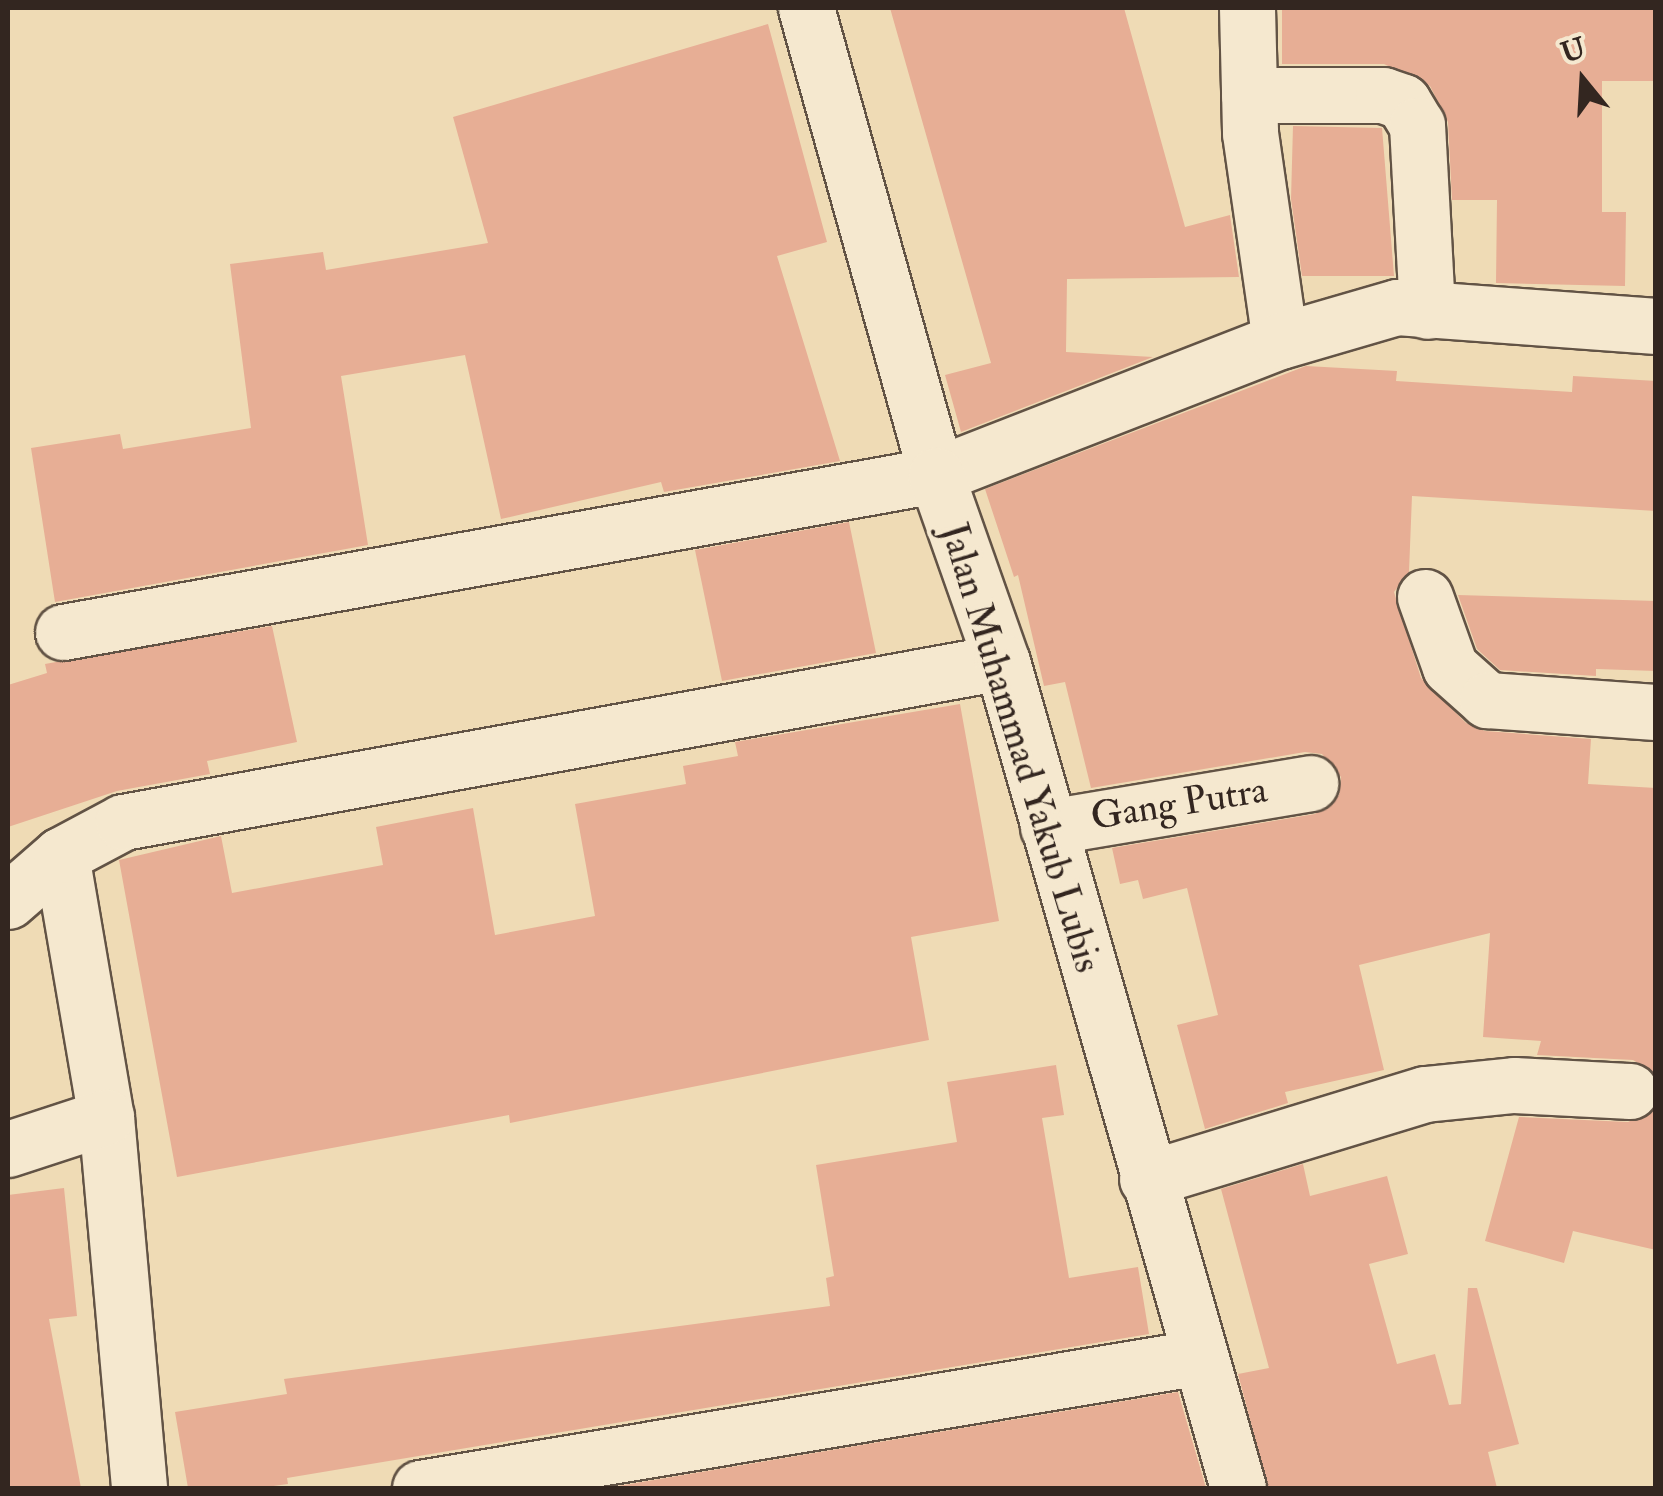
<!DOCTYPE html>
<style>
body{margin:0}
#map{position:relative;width:1663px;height:1496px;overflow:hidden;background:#efdbb5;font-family:"IM FELL Double Pica",serif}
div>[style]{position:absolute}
.building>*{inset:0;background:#e7ae95}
.roads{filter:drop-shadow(2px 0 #625345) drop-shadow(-2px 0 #625345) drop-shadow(0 2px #625345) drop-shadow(0 -2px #625345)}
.minor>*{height:55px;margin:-27.5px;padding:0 27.5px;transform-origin:27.5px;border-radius:27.5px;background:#f5e8cf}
.secondary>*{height:55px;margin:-27.5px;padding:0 27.5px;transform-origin:27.5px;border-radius:27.5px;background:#f5e8cf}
span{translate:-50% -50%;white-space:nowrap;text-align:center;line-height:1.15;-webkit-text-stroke:8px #f5e8cf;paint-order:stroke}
.street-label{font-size:38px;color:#332620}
.frame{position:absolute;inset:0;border:10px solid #332620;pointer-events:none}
.north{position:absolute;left:1533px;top:30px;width:100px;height:100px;-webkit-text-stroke:8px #f5e8cf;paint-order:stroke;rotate:342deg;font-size:28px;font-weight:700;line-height:40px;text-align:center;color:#332620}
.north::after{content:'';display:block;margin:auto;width:35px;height:45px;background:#332620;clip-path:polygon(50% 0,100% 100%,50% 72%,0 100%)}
</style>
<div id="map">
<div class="building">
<i style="clip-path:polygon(890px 8px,1124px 8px,1185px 227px,1230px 215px,1239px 277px,1067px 279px,1066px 352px,1153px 357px,961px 432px,945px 375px,991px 363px)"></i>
<i style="clip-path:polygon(1282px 8px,1656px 8px,1656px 81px,1602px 81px,1602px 212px,1626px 212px,1625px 286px,1496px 283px,1497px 200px,1452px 200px,1448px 122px,1430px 86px,1384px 64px,1282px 64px)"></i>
<i style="clip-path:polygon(768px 24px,827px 242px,777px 256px,840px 461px,664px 492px,661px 482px,501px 519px,465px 355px,341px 376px,368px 545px,55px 602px,31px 448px,120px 434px,123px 449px,251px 428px,230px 264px,323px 252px,326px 270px,488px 243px,453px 117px)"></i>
<i style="clip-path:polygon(1293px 126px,1382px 128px,1394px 276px,1302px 276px,1291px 199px)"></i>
<i style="clip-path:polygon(1306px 366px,1397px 371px,1396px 381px,1572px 392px,1573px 376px,1656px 381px,1656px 511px,1412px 496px,1409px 572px,1394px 592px,1421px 678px,1466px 723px,1485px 731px,1591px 739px,1588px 784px,1656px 788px,1656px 1074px,1633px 1060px,1537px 1055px,1541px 1041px,1483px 1037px,1490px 933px,1359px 965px,1384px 1070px,1285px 1092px,1288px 1103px,1205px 1129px,1177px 1025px,1218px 1015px,1187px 888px,1143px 899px,1138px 880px,1120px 884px,1112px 848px,1315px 814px,1339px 795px,1341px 777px,1322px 754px,1305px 752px,1091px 788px,1065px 682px,1044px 686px,1018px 575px,1014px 577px,985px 489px)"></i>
<i style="clip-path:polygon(849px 522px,876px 653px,722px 681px,695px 550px)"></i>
<i style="clip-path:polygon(1458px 595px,1656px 601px,1656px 671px,1596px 669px,1596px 676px,1500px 670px,1477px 649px)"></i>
<i style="clip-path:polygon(272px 626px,297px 742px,207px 761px,210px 774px,117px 791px,8px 827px,8px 685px,47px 673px,45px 664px,56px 662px)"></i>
<i style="clip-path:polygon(960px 704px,999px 921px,911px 937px,929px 1040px,510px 1123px,509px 1115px,177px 1177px,119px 860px,221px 836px,232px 893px,383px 865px,376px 827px,473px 808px,495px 935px,595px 916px,575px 804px,686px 784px,683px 766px,738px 756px,735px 742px)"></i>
<i style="clip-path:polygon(1056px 1065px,1064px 1115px,1042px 1118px,1069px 1278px,1138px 1267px,1149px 1334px,287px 1478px,288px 1484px,259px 1488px,188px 1488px,175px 1412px,287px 1394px,284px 1379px,830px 1306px,826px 1278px,834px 1276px,816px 1165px,957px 1142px,947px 1082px)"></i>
<i style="clip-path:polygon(1656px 1109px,1656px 1250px,1573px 1231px,1564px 1263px,1485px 1241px,1519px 1117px,1628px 1122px)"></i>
<i style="clip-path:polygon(1303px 1164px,1310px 1196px,1387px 1176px,1408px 1254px,1369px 1264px,1397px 1364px,1435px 1354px,1449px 1405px,1461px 1404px,1468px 1288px,1477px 1288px,1519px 1444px,1488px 1452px,1497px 1488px,1268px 1488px,1238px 1374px,1269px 1368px,1221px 1189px)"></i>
<i style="clip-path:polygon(64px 1188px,77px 1316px,49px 1319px,81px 1488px,8px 1488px,8px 1195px)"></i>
<i style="clip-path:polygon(1178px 1392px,1206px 1488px,606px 1488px)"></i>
</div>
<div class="roads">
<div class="minor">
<i style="left:1247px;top:8px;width:125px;rotate:88.6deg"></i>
<i style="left:1250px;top:133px;width:210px;rotate:81.8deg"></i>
<i style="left:1249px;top:95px;width:134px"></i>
<i style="left:1383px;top:95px;width:21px;rotate:19deg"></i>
<i style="left:1403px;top:102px;width:27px;rotate:59deg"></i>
<i style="left:1417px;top:125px;width:186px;rotate:86.9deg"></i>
<i style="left:1425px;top:597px;width:74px;rotate:70.3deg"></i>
<i style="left:1450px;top:667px;width:50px;rotate:41.7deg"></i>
<i style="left:1487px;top:700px;width:169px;rotate:4.1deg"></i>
<i style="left:63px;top:632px;width:887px;rotate:-10.2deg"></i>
<i style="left:936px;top:475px;width:369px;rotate:-21.3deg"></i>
<i style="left:1280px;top:341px;width:122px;rotate:-16.2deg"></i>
<i style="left:1397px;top:307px;width:260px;rotate:4.2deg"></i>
<i style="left:1048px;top:827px;width:266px;rotate:-9.5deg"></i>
<i style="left:61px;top:855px;width:266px;rotate:80.3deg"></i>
<i style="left:106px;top:1117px;width:372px;rotate:84.9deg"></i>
<i style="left:8px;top:901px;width:70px;rotate:-41deg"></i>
<i style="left:61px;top:855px;width:70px;rotate:-28deg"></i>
<i style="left:123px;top:822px;width:893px;rotate:-10.32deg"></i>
<i style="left:8px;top:1149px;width:103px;rotate:-18.1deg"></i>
<i style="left:1147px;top:1179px;width:291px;rotate:-17deg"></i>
<i style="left:1425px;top:1094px;width:89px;rotate:-5.8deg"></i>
<i style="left:1514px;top:1085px;width:116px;rotate:3deg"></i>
<i style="left:420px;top:1488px;width:791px;rotate:-9.53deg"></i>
</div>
<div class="secondary">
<i style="left:806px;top:8px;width:485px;rotate:74.4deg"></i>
<i style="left:936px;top:475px;width:198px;rotate:70.6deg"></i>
<i style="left:1002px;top:662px;width:859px;rotate:74.05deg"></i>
</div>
</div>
<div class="street-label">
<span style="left:1020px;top:748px;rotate:73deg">Jalan Muhammad Yakub Lubis</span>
<span style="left:1179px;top:804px;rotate:-9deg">Gang Putra</span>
</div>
<div class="frame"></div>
<div class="north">U</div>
</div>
